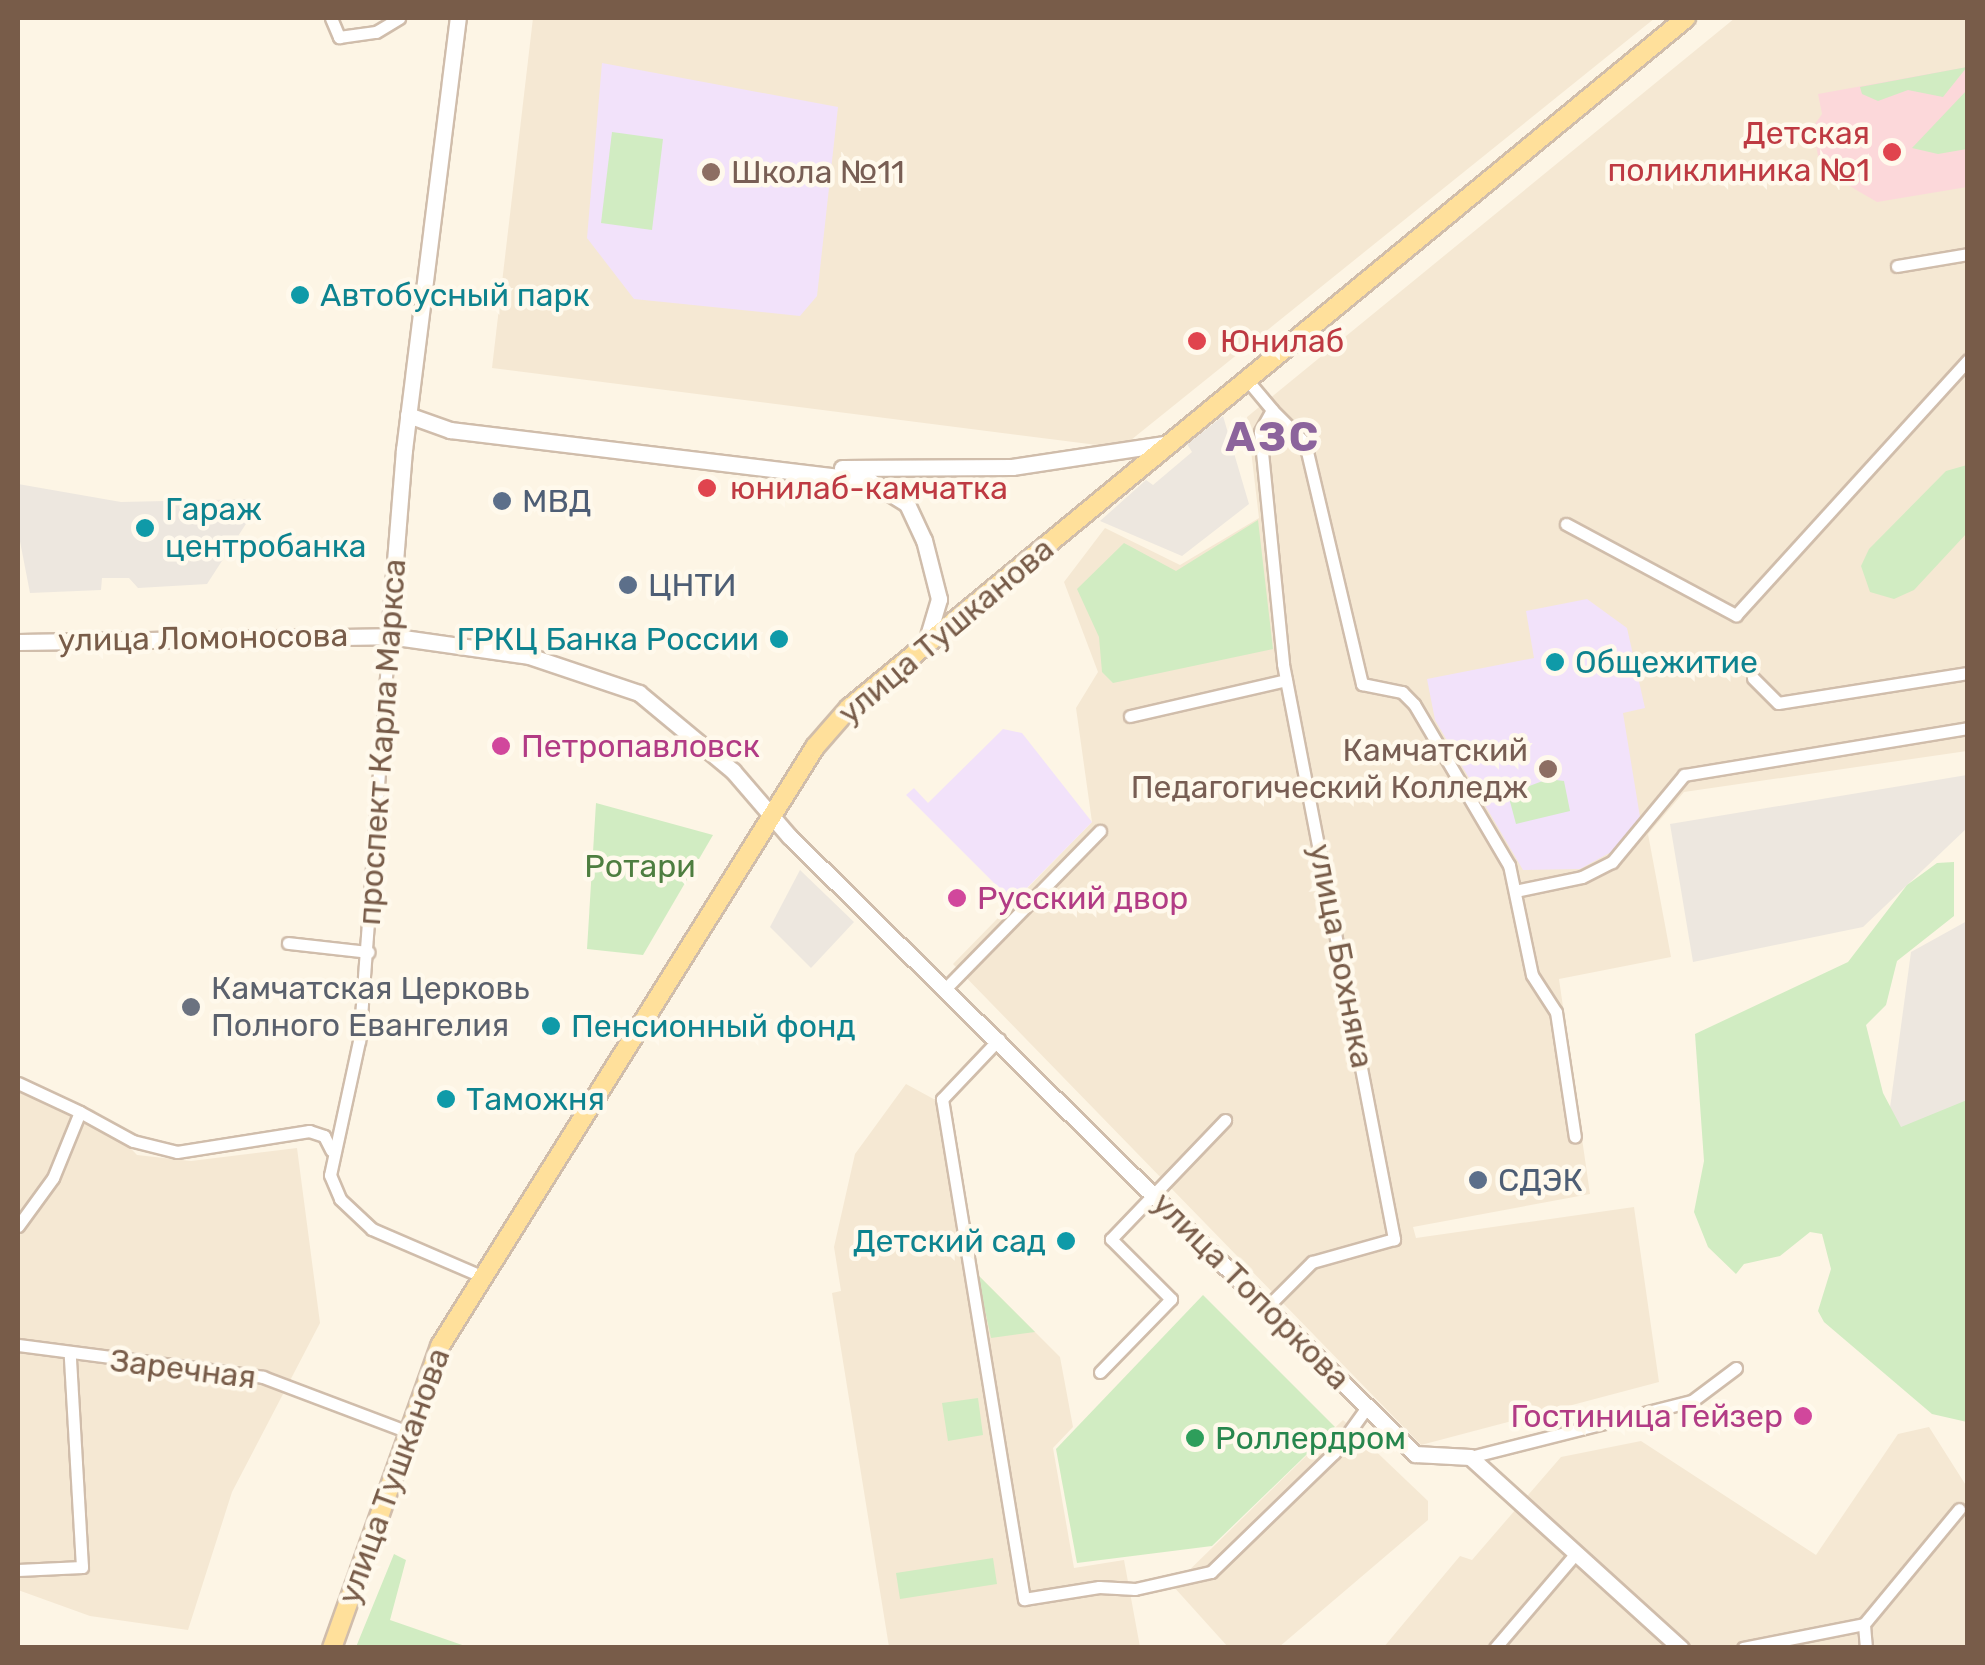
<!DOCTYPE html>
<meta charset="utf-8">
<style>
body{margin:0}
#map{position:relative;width:1985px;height:1665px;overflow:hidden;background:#fdf5e5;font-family:Rubik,sans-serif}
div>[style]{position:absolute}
.residential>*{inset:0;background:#f5e8d3}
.industrial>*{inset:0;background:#ede7df}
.education>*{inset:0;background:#f2e2fa}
.medical>*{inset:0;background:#fcd8da}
.green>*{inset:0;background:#d1ecc2}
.roads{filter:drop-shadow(2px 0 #d0bdab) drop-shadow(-2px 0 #d0bdab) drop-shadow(0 2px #d0bdab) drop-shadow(0 -2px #d0bdab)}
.street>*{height:11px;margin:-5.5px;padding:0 5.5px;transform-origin:5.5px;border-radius:5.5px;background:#fff}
.secondary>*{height:15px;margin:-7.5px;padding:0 7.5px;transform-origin:7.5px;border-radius:7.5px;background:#fff}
.primary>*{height:18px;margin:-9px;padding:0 9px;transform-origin:9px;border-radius:9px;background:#ffe09b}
.dots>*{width:28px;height:28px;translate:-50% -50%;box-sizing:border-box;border:5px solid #fff9ec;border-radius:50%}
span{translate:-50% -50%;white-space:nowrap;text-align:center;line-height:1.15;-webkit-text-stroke:9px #fff9ec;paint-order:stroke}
.health-label{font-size:32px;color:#be3a42}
.right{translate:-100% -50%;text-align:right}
.left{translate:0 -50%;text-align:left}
.education-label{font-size:32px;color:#785e54}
.culture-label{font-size:32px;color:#0d838f}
.service-label{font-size:32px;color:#4e5e75}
.street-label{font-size:32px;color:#785c49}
.hotel-label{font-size:32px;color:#b23c85}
.park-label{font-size:32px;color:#4e7e40}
.worship-label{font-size:32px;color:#5b616d}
.leisure-label{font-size:32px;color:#27864d}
.district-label{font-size:42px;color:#8c649c;font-weight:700;letter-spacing:2.5px}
.frame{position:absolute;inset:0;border:20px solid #785c49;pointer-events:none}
</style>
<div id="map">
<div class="residential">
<i style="clip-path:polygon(533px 18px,1655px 18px,1121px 448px,492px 368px)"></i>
<i style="clip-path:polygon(1735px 18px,1967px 18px,1967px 751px,1684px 792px,1648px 834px,1671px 957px,1559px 979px,1590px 1194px,1413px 1227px,1416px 1238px,1634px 1207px,1659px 1382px,1421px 1445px,953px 964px,1092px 822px,1076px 708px,1098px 672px,1064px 582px,1105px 528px,1180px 565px,1259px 518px,1247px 417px)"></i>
<i style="clip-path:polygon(18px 1082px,94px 1110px,137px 1155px,191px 1161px,297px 1148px,320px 1323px,232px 1492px,188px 1630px,90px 1616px,18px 1590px)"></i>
<i style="clip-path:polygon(906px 1084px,952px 1109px,977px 1274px,1060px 1357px,1073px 1427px,1053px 1448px,1074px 1568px,1124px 1560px,1140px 1647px,889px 1647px,832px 1293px,841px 1291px,834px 1247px,855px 1154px)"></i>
<i style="clip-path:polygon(1343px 1420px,1428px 1501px,1428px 1520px,1279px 1647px,1228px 1647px,1173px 1586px)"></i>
<i style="clip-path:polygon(1929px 1427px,1967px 1487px,1967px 1647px,1383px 1648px,1460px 1556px,1472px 1560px,1561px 1457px,1641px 1441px,1816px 1555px,1898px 1434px)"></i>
</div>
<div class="industrial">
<i style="clip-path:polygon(1223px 416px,1249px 504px,1182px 556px,1100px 521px,1146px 480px,1153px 485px,1192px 452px,1187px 444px)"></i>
<i style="clip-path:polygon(18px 484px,121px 502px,253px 499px,253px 513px,207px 584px,138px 588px,129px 578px,102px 578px,101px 590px,30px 593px,18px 531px)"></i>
<i style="clip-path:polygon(1967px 775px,1967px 828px,1863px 927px,1693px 962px,1670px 824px)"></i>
<i style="clip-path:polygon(800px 870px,854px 922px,811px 968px,770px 927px)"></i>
<i style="clip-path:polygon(1967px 921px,1967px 1124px,1905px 1144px,1889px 1115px,1911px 952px)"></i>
</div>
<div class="education">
<i style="clip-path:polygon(602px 63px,838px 107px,817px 296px,800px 316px,634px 299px,587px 238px)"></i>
<i style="clip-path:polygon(1587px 599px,1627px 628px,1645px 708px,1623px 713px,1640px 817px,1613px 851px,1580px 869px,1523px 870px,1435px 720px,1427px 679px,1534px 658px,1526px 611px)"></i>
<i style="clip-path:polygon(1003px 729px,1022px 733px,1092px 822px,1017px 898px,1007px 896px,906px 795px,914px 788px,928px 803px)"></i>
</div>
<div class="medical">
<i style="clip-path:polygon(1967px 67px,1967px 187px,1877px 202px,1834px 177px,1822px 179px,1813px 127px,1822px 114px,1818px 94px)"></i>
</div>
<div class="green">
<i style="clip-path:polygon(1967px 67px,1943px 97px,1908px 90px,1878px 101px,1862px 94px,1860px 87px)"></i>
<i style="clip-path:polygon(1967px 90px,1967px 149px,1938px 154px,1912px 148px)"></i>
<i style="clip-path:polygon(612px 132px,663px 139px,652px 230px,601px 223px)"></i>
<i style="clip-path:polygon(1967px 465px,1967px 533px,1914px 590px,1894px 599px,1870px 592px,1861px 566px,1869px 549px,1946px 471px)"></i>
<i style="clip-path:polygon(1258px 520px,1273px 649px,1113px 683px,1102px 672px,1099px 637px,1077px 589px,1124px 543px,1176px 571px)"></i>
<i style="clip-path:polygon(1548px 779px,1564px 781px,1570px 811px,1516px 824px,1508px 794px)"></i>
<i style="clip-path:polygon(596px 803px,713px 835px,643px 955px,587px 949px)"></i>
<i style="clip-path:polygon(1954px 862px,1954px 916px,1897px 961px,1886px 1005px,1866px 1025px,1883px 1093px,1901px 1127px,1967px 1100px,1967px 1422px,1932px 1414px,1824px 1322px,1818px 1311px,1831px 1269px,1822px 1234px,1810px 1232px,1780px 1256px,1744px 1264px,1736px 1274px,1708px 1247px,1694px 1212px,1704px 1161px,1695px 1034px,1848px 962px,1907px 885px,1937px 863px)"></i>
<i style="clip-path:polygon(977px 1274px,1035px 1332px,991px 1338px)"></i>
<i style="clip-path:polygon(1203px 1295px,1335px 1427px,1212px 1546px,1077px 1563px,1056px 1449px)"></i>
<i style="clip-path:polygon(978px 1398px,983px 1435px,948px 1441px,942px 1403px)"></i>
<i style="clip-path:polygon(394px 1554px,406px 1560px,390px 1620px,468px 1647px,356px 1647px)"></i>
<i style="clip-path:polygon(993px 1558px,997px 1584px,900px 1599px,896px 1573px)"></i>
</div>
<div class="roads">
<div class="street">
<i style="left:331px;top:18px;width:21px;rotate:67deg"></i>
<i style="left:339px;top:37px;width:37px;rotate:-8deg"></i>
<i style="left:376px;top:32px;width:27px;rotate:-31deg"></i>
<i style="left:1897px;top:266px;width:72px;rotate:-9.6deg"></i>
<i style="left:1248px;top:381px;width:38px;rotate:50deg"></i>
<i style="left:1272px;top:410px;width:25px;rotate:119deg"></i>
<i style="left:1260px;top:432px;width:233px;rotate:84.3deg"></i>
<i style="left:1283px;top:664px;width:586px;rotate:79.07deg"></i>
<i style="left:1394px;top:1239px;width:85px;rotate:164.3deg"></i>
<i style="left:1312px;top:1262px;width:64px;rotate:135deg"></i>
<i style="left:1272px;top:410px;width:47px;rotate:45deg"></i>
<i style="left:1305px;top:443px;width:248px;rotate:76.7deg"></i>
<i style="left:1362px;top:684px;width:41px;rotate:11.3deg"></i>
<i style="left:1402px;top:692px;width:17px;rotate:45deg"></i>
<i style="left:1414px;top:704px;width:187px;rotate:59.5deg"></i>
<i style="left:1509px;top:865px;width:112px;rotate:78.2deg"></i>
<i style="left:1532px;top:975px;width:44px;rotate:57deg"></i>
<i style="left:1556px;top:1012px;width:126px;rotate:81.4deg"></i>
<i style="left:1566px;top:524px;width:193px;rotate:28.2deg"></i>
<i style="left:1736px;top:615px;width:345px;rotate:-47.7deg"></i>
<i style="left:389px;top:636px;width:406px;rotate:94.2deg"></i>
<i style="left:359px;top:1041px;width:137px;rotate:102.2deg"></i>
<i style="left:330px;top:1175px;width:26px;rotate:67deg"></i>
<i style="left:340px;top:1199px;width:44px;rotate:43.2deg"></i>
<i style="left:372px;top:1229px;width:119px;rotate:23.3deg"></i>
<i style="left:1753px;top:678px;width:35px;rotate:45deg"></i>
<i style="left:1778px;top:703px;width:192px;rotate:-9deg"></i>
<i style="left:1130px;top:716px;width:160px;rotate:-13deg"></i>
<i style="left:1515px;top:891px;width:68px;rotate:-11.8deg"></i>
<i style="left:1582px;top:877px;width:34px;rotate:-27deg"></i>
<i style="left:1612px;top:862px;width:113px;rotate:-50.4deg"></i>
<i style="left:1684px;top:775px;width:288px;rotate:-9.4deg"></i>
<i style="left:288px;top:943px;width:81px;rotate:6.4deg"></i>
<i style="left:946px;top:988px;width:220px;rotate:-45.6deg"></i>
<i style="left:999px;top:1039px;width:83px;rotate:133.5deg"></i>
<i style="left:942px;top:1099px;width:507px;rotate:80.69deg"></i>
<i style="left:1024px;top:1599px;width:76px;rotate:-9.1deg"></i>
<i style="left:1099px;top:1587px;width:36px;rotate:3deg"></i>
<i style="left:1135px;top:1589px;width:78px;rotate:-12.6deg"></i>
<i style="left:1211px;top:1572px;width:171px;rotate:-44.1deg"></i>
<i style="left:1334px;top:1453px;width:57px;rotate:-54.3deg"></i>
<i style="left:18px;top:1083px;width:68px;rotate:25.1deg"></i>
<i style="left:18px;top:1226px;width:59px;rotate:-53.9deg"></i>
<i style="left:53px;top:1178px;width:71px;rotate:-67.8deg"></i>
<i style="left:80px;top:1112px;width:60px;rotate:28.7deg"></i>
<i style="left:133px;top:1141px;width:45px;rotate:14deg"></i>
<i style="left:177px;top:1152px;width:134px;rotate:-9deg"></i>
<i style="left:309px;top:1131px;width:16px;rotate:18deg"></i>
<i style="left:324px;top:1136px;width:16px;rotate:63deg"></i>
<i style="left:18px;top:1345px;width:247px;rotate:7.4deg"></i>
<i style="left:263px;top:1377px;width:153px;rotate:20.7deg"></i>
<i style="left:1100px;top:1372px;width:102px;rotate:-45.8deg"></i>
<i style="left:1171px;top:1299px;width:85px;rotate:-135deg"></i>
<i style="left:1111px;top:1239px;width:165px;rotate:-46.2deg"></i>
<i style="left:1470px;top:1457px;width:229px;rotate:-14.2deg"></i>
<i style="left:1692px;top:1401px;width:55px;rotate:-36.9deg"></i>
<i style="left:18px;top:1570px;width:64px;rotate:-2.7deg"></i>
<i style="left:82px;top:1567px;width:211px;rotate:-93.3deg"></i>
<i style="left:1495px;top:1648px;width:125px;rotate:-49.5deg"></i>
<i style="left:1743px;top:1648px;width:123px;rotate:-11.2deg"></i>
<i style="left:1866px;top:1648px;width:24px;rotate:-95deg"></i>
<i style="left:1864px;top:1624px;width:149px;rotate:-50.4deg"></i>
</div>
<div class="secondary">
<i style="left:408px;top:415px;width:45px;rotate:19.7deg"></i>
<i style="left:450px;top:430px;width:423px;rotate:6.9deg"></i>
<i style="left:870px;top:481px;width:44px;rotate:31.9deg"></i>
<i style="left:907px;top:504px;width:40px;rotate:65deg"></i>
<i style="left:924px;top:540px;width:61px;rotate:75.7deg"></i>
<i style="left:939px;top:599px;width:49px;rotate:106.6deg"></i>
<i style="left:842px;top:468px;width:170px;rotate:-0.3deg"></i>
<i style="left:1012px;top:467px;width:161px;rotate:-8.6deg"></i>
<i style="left:389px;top:636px;width:187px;rotate:-85.4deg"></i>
<i style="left:404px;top:450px;width:435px;rotate:-82.9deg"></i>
<i style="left:18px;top:642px;width:371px;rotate:-0.9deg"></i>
<i style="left:389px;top:636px;width:141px;rotate:8.1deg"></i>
<i style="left:529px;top:656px;width:116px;rotate:18.6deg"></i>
<i style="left:639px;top:693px;width:122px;rotate:39.7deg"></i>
<i style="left:733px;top:771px;width:86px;rotate:49.3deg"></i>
<i style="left:789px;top:836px;width:880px;rotate:44.63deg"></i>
<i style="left:1415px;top:1454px;width:55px;rotate:3.1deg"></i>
<i style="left:1470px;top:1457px;width:285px;rotate:42.2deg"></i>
</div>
<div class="primary">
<i style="left:332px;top:1648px;width:321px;rotate:-70.3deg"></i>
<i style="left:440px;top:1346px;width:707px;rotate:-57.95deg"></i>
<i style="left:815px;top:747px;width:52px;rotate:-48.9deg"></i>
<i style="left:849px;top:708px;width:1085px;rotate:-39.5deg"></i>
</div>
</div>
<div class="dots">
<i style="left:1892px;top:152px;background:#e0444e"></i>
<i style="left:711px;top:172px;background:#8d6e63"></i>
<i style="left:300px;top:295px;background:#0f9aa8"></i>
<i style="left:1197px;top:341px;background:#e0444e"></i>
<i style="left:707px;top:488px;background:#e0444e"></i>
<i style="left:502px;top:501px;background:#5c6f8a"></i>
<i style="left:145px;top:528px;background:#0f9aa8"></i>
<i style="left:628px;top:585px;background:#5c6f8a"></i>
<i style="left:779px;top:639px;background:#0f9aa8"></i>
<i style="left:1555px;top:662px;background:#0f9aa8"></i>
<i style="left:501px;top:746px;background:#d1479c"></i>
<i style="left:1548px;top:769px;background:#8d6e63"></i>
<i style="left:957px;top:898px;background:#d1479c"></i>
<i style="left:191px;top:1007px;background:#6b7280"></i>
<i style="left:551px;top:1026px;background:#0f9aa8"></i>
<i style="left:446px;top:1099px;background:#0f9aa8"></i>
<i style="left:1478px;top:1180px;background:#5c6f8a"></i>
<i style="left:1066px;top:1241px;background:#0f9aa8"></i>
<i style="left:1803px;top:1416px;background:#d1479c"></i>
<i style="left:1195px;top:1438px;background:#2e9e5b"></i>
</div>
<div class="health-label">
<span class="right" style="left:1870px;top:152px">Детская<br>поликлиника №1</span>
<span class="left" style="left:1220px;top:341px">Юнилаб</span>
<span class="left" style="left:730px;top:488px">юнилаб-камчатка</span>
</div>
<div class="education-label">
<span class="left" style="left:731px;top:172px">Школа №11</span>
<span class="right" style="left:1528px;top:769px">Камчатский<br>Педагогический Колледж</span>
</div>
<div class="culture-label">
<span class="left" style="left:320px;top:295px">Автобусный парк</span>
<span class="left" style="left:165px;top:528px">Гараж<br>центробанка</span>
<span class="right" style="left:759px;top:639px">ГРКЦ Банка России</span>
<span class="left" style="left:1575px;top:662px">Общежитие</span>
<span class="left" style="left:571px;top:1026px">Пенсионный фонд</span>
<span class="left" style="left:466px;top:1099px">Таможня</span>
<span class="right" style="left:1046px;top:1241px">Детский сад</span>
</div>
<div class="service-label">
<span class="left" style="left:522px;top:501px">МВД</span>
<span class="left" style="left:648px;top:585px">ЦНТИ</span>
<span class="left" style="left:1498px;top:1180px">СДЭК</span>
</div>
<div class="street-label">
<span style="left:946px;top:631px;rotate:-40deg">улица Тушканова</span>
<span style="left:203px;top:638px;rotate:-1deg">улица Ломоносова</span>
<span style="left:382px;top:742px;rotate:-86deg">проспект Карла Маркса</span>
<span style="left:1341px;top:956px;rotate:79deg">улица Бохняка</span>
<span style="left:1251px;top:1291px;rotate:45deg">улица Топоркова</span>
<span style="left:183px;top:1369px;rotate:7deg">Заречная</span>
<span style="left:394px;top:1476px;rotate:-70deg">улица Тушканова</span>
</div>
<div class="hotel-label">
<span class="left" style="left:521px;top:746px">Петропавловск</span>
<span class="left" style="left:977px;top:898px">Русский двор</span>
<span class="right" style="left:1783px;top:1416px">Гостиница Гейзер</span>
</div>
<div class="park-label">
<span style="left:640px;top:866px">Ротари</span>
</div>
<div class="worship-label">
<span class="left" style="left:211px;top:1007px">Камчатская Церковь<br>Полного Евангелия</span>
</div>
<div class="leisure-label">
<span class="left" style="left:1215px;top:1438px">Роллердром</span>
</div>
<div class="district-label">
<span style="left:1273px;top:437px">АЗС</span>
</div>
<div class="frame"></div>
</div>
